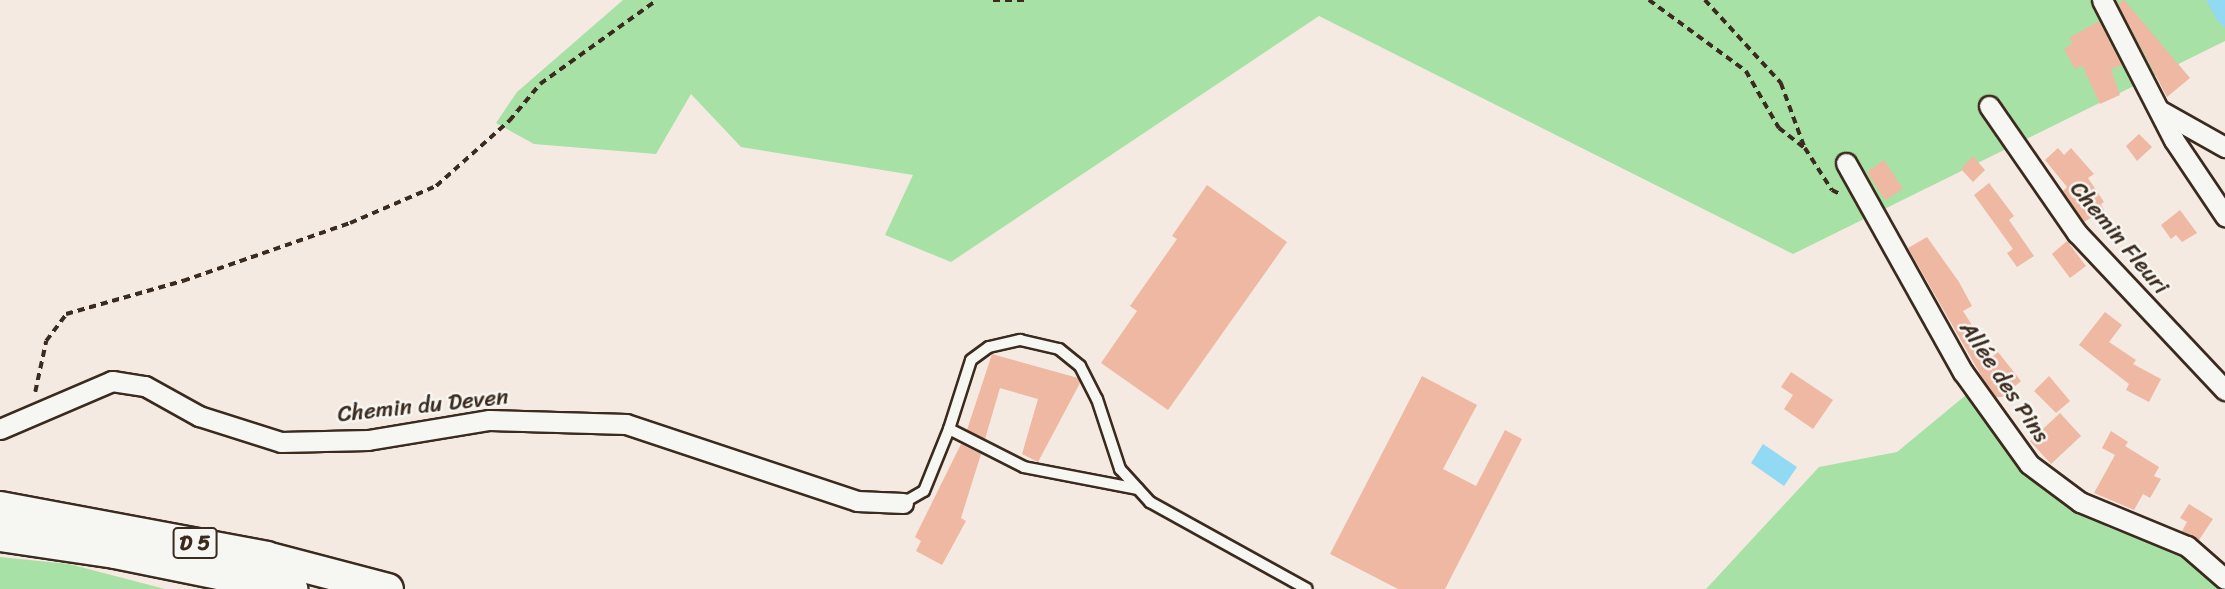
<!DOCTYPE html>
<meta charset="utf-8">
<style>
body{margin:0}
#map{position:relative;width:2225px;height:589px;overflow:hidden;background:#f4eae2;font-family:Sriracha,sans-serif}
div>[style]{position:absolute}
.green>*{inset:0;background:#a8e1a6}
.water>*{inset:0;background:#92d9f3}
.building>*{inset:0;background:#eeb8a2}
.path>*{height:3.5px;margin-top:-1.75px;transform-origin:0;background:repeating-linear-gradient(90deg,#3b2a1e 0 7px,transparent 0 12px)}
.roads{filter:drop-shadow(2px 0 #3b2a1e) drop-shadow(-2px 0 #3b2a1e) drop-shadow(0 2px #3b2a1e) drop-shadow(0 -2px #3b2a1e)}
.service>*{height:10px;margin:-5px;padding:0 5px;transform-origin:5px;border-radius:5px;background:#f6f6f2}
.minor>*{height:19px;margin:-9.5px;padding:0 9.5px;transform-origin:9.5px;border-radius:9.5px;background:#f6f6f2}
.primary>*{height:30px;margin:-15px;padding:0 15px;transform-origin:15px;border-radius:15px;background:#f6f6f2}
span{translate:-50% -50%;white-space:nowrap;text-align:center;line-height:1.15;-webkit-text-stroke:5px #f6f6f2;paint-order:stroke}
.shield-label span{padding:2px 5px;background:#f6f6f2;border:2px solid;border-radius:5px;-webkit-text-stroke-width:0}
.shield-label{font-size:21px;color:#3b2a1e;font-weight:700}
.street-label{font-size:23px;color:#3b2a1e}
</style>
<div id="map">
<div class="green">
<i style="clip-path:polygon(623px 0,2225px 0,2225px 41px,1793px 254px,1319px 16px,951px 262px,885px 235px,913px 175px,741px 147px,691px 94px,656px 154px,534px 144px,496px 123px,517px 92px)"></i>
<i style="clip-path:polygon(1966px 395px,2024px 475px,2107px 527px,2179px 554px,2219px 589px,1706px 589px,1819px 467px,1897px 452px)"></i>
<i style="clip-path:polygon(0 557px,69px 564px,165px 589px,0 589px)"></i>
</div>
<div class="water">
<i style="clip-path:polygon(2206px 0,2225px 0,2225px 28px,2217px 20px)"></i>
<i style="clip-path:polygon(1763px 444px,1797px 467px,1784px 486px,1751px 463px)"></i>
</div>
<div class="building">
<i style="clip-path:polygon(2124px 0,2190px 78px,2167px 97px,2118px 4px)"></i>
<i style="clip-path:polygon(2099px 21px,2122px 65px,2111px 69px,2120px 95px,2100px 104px,2082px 65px,2075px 69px,2064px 49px,2073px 43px,2069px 38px)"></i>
<i style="clip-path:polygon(2139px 134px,2152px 147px,2137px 161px,2126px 146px)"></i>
<i style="clip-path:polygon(2058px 148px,2064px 155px,2071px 148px,2094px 174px,2088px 178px,2104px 202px,2101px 204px,2104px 210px,2084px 222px,2063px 191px,2067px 187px,2045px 160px)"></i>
<i style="clip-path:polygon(1973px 156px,1985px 170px,1973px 182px,1961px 169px)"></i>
<i style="clip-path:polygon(1884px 160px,1903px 189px,1885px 200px,1867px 172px)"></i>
<i style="clip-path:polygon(1989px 183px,2014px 216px,2009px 220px,2034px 256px,2017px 267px,2007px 253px,2013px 249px,1974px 195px)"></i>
<i style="clip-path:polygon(1207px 185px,1287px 242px,1168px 410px,1101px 363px,1137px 311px,1130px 306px,1177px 239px,1172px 236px)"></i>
<i style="clip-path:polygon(2180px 210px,2197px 233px,2182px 242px,2176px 235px,2171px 239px,2161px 225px)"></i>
<i style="clip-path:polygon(1927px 237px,1959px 282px,1972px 306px,1963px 311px,1992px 357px,1998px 352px,2021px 381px,2002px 397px,1996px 397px,1982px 377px,1908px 248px)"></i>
<i style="clip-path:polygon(2067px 241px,2086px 266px,2070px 278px,2052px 254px)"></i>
<i style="clip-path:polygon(2105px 312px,2122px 325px,2109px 342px,2136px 360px,2133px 364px,2161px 379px,2149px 402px,2126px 390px,2129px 384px,2079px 345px)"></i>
<i style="clip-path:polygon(992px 354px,1078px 378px,1080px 383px,1038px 462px,1022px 454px,1038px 399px,1000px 388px,985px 439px,967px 430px)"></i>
<i style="clip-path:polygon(1791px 372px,1833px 400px,1813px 429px,1784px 409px,1793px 395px,1781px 387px)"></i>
<i style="clip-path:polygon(1422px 376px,1477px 405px,1443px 469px,1476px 486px,1505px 430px,1522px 439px,1445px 589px,1398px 589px,1330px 554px)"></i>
<i style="clip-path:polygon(2049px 376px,2070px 401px,2056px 413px,2034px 391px)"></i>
<i style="clip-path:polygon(2060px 413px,2081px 436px,2051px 464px,2030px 441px)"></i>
<i style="clip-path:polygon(2111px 431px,2128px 442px,2125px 446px,2159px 467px,2154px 476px,2161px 479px,2150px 498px,2143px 494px,2134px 510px,2094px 493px,2115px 455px,2102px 448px)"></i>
<i style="clip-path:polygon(961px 444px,981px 454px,961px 518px,966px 521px,942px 565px,916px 551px,921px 541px,915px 537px)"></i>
<i style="clip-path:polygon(2189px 504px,2213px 519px,2199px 540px,2182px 531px,2187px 522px,2180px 518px)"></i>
</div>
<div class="path">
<i style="left:993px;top:0;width:32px"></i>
<i style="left:1649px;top:0;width:120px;rotate:36.2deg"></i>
<i style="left:1746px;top:71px;width:66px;rotate:59.9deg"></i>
<i style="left:1779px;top:128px;width:33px;rotate:38deg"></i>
<i style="left:1805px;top:148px;width:50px;rotate:57.3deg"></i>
<i style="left:1832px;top:190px;width:9px;rotate:27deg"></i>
<i style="left:1705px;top:0;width:113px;rotate:47.5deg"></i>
<i style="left:1781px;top:83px;width:67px;rotate:69.9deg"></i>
<i style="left:35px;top:392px;width:52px;rotate:-77.8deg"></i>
<i style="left:46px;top:341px;width:34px;rotate:-53deg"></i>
<i style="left:66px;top:314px;width:122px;rotate:-15.8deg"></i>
<i style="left:183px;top:281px;width:177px;rotate:-19.2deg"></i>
<i style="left:350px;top:223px;width:94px;rotate:-23.3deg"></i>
<i style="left:436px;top:186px;width:98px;rotate:-41.7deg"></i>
<i style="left:509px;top:121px;width:48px;rotate:-50deg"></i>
<i style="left:540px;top:84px;width:144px;rotate:-35.7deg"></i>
</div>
<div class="roads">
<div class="service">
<i style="left:1138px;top:489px;width:116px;rotate:-169.1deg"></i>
<i style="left:1024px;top:467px;width:84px;rotate:-153.1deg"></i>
<i style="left:949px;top:429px;width:72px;rotate:-72.3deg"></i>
<i style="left:971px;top:360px;width:22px;rotate:-36deg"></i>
<i style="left:989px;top:347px;width:32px;rotate:-13deg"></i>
<i style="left:1020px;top:340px;width:40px;rotate:13deg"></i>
<i style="left:1059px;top:349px;width:27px;rotate:39deg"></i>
<i style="left:1080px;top:366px;width:37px;rotate:63deg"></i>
<i style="left:1097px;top:399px;width:74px;rotate:71.8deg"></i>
<i style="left:1120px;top:469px;width:45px;rotate:47.7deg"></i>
<i style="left:1150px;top:502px;width:179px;rotate:29deg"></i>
<i style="left:903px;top:503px;width:24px;rotate:-30deg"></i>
<i style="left:924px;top:491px;width:67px;rotate:-68deg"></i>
</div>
<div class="minor">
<i style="left:2102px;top:0;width:157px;rotate:62.8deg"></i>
<i style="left:2174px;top:140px;width:92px;rotate:56.1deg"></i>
<i style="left:1989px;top:106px;width:155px;rotate:55.3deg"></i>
<i style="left:2077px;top:233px;width:216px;rotate:46.7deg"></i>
<i style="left:2159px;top:110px;width:76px;rotate:29.3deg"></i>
<i style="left:1846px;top:163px;width:240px;rotate:60.8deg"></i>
<i style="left:1963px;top:372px;width:113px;rotate:54.3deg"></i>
<i style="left:2029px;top:464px;width:64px;rotate:36.7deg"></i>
<i style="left:2080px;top:502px;width:116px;rotate:22.4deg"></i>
<i style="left:2187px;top:546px;width:50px;rotate:41deg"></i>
<i style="left:0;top:429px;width:122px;rotate:-23.2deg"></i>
<i style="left:112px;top:381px;width:33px;rotate:9deg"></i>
<i style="left:145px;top:386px;width:62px;rotate:29.1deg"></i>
<i style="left:199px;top:416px;width:86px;rotate:17.6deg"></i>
<i style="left:281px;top:442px;width:87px;rotate:-1.3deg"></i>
<i style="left:368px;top:440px;width:123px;rotate:-9.4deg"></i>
<i style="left:489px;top:420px;width:137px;rotate:1.7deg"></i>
<i style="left:626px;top:424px;width:243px;rotate:18.4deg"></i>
<i style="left:857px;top:501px;width:46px;rotate:2.5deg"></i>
</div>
<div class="primary">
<i style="left:0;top:507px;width:271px;rotate:10.6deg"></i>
<i style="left:266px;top:557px;width:126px;rotate:14.7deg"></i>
<i style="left:0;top:536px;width:116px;rotate:8.4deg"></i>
<i style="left:115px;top:553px;width:181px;rotate:11.5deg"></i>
</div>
</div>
<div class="shield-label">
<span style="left:195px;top:543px">D 5</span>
</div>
<div class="street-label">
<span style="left:2119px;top:238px;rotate:50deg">Chemin Fleuri</span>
<span style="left:2004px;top:382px;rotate:56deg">Allée des Pins</span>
<span style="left:423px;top:406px;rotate:-6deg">Chemin du Deven</span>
</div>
</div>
